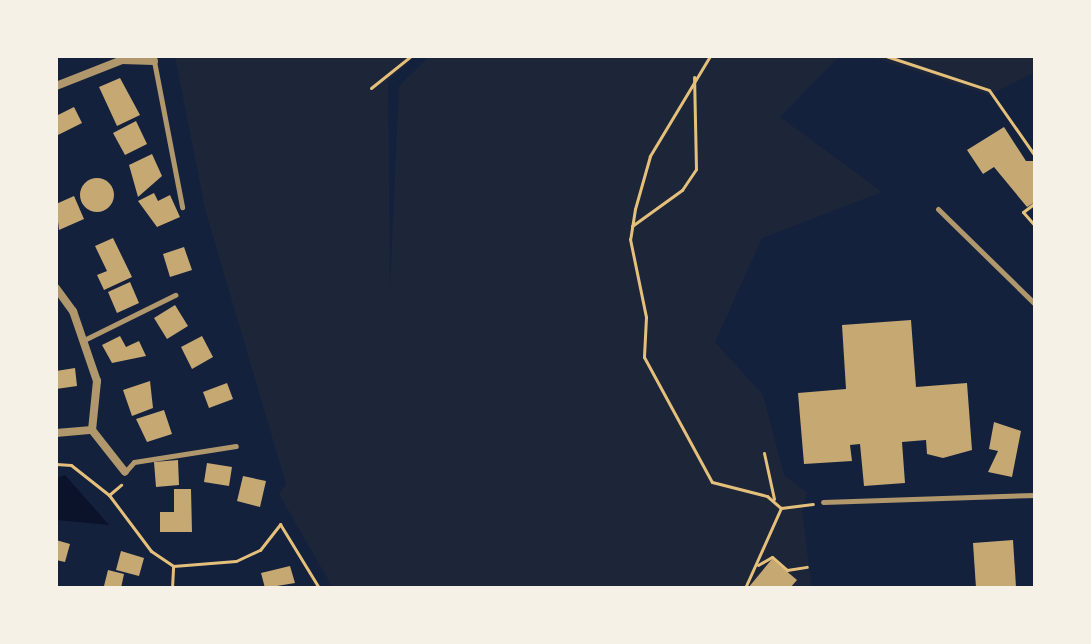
<!DOCTYPE html>
<style>
body{margin:0}
#map{position:relative;width:1091px;height:644px;overflow:hidden;background:#14213d;font-family:"Exo 2",sans-serif}
div>[style]{position:absolute}
.green>*{inset:0;background:#1d2539}
.water>*{inset:0;background:#0b132b}
.building>*{inset:0;background:#c6a872}
.round{border-radius:50%}
.path>*{height:3px;margin:-1.5px;padding:0 1.5px;transform-origin:1.5px;border-radius:1.5px;background:#e5c07b}
.service>*{height:5px;margin:-2.5px;padding:0 2.5px;transform-origin:2.5px;border-radius:2.5px;background:#b1986c}
.minor>*{height:8px;margin:-4px;padding:0 4px;transform-origin:4px;border-radius:4px;background:#b1986c}
span{translate:-50% -50%;white-space:nowrap;text-align:center;line-height:1.15;-webkit-text-stroke:7px #f6f1e7;paint-order:stroke}
.frame{position:absolute;inset:0;border:58px solid #f6f1e7;pointer-events:none}
</style>
<div id="map">
<div class="green">
<i style="clip-path:polygon(175px 56px,415px 56px,388px 81px,390px 289px,399px 86px,430px 56px,840px 56px,780px 117px,882px 192px,762px 238px,715px 342px,763px 395px,784px 475px,807px 493px,802px 512px,812px 588px,333px 588px,279px 494px,286px 484px,205px 209px)"></i>
<i style="clip-path:polygon(869px 56px,1035px 56px,1035px 72px,989px 95px)"></i>
</div>
<div class="water">
<i style="clip-path:polygon(65px 475px,109px 525px,56px 520px,56px 478px)"></i>
</div>
<div class="building">
<i style="clip-path:polygon(120px 78px,140px 115px,117px 126px,99px 87px)"></i>
<i style="clip-path:polygon(74px 107px,82px 123px,56px 136px,56px 116px)"></i>
<i style="clip-path:polygon(136px 121px,147px 144px,125px 155px,113px 133px)"></i>
<i style="clip-path:polygon(1004px 127px,1026px 161px,1035px 161px,1035px 202px,1027px 207px,994px 167px,983px 174px,967px 150px)"></i>
<i style="clip-path:polygon(152px 154px,162px 176px,138px 197px,129px 165px)"></i>
<i class="round" style="left:80px;top:178px;width:34px;height:34px"></i>
<i style="clip-path:polygon(154px 193px,158px 201px,170px 195px,180px 217px,157px 227px,138px 201px)"></i>
<i style="clip-path:polygon(74px 196px,84px 219px,59px 230px,56px 204px)"></i>
<i style="clip-path:polygon(113px 238px,132px 277px,104px 290px,97px 275px,107px 271px,95px 246px)"></i>
<i style="clip-path:polygon(184px 247px,192px 270px,170px 277px,163px 254px)"></i>
<i style="clip-path:polygon(130px 282px,139px 303px,117px 313px,108px 292px)"></i>
<i style="clip-path:polygon(175px 305px,188px 326px,167px 339px,154px 318px)"></i>
<i style="clip-path:polygon(911px 320px,916px 387px,967px 383px,972px 450px,943px 458px,927px 454px,926px 440px,902px 442px,905px 483px,864px 486px,860px 444px,850px 445px,852px 461px,804px 464px,798px 393px,846px 389px,842px 325px)"></i>
<i style="clip-path:polygon(120px 336px,126px 347px,139px 341px,146px 356px,112px 363px,102px 345px)"></i>
<i style="clip-path:polygon(202px 336px,213px 357px,192px 369px,181px 347px)"></i>
<i style="clip-path:polygon(75px 368px,77px 386px,56px 389px,56px 371px)"></i>
<i style="clip-path:polygon(150px 381px,153px 408px,132px 416px,123px 390px)"></i>
<i style="clip-path:polygon(227px 383px,233px 399px,209px 408px,203px 392px)"></i>
<i style="clip-path:polygon(164px 410px,172px 434px,147px 442px,136px 419px)"></i>
<i style="clip-path:polygon(994px 422px,1021px 431px,1012px 477px,988px 472px,998px 451px,989px 449px)"></i>
<i style="clip-path:polygon(178px 460px,179px 485px,156px 487px,154px 462px)"></i>
<i style="clip-path:polygon(207px 463px,232px 467px,229px 486px,204px 482px)"></i>
<i style="clip-path:polygon(243px 476px,266px 481px,260px 507px,237px 501px)"></i>
<i style="clip-path:polygon(174px 489px,191px 489px,192px 532px,160px 532px,160px 512px,174px 512px)"></i>
<i style="clip-path:polygon(56px 540px,70px 544px,65px 562px,56px 560px)"></i>
<i style="clip-path:polygon(1013px 540px,1016px 587px,976px 588px,973px 543px)"></i>
<i style="clip-path:polygon(121px 551px,144px 558px,139px 576px,116px 570px)"></i>
<i style="clip-path:polygon(772px 559px,797px 580px,790px 588px,748px 588px)"></i>
<i style="clip-path:polygon(290px 566px,295px 583px,265px 588px,261px 573px)"></i>
<i style="clip-path:polygon(108px 570px,124px 574px,121px 588px,104px 586px)"></i>
</div>
<div class="path">
<i style="left:710px;top:56px;width:117px;rotate:121deg"></i>
<i style="left:650px;top:156px;width:55px;rotate:105.8deg"></i>
<i style="left:635px;top:209px;width:30px;rotate:99deg"></i>
<i style="left:630px;top:239px;width:80px;rotate:78.4deg"></i>
<i style="left:646px;top:317px;width:40px;rotate:92.9deg"></i>
<i style="left:644px;top:357px;width:142px;rotate:61.5deg"></i>
<i style="left:712px;top:482px;width:57px;rotate:14.3deg"></i>
<i style="left:767px;top:496px;width:18px;rotate:41deg"></i>
<i style="left:886px;top:56px;width:108px;rotate:18.3deg"></i>
<i style="left:989px;top:90px;width:80px;rotate:55.1deg"></i>
<i style="left:371px;top:88px;width:51px;rotate:-38.7deg"></i>
<i style="left:1035px;top:203px;width:15px;rotate:143deg"></i>
<i style="left:1023px;top:212px;width:18px;rotate:49deg"></i>
<i style="left:632px;top:226px;width:62px;rotate:-35.8deg"></i>
<i style="left:682px;top:190px;width:25px;rotate:-56deg"></i>
<i style="left:696px;top:169px;width:92px;rotate:-91.2deg"></i>
<i style="left:764px;top:453px;width:47px;rotate:77.7deg"></i>
<i style="left:56px;top:464px;width:15px;rotate:4deg"></i>
<i style="left:71px;top:465px;width:48px;rotate:38.3deg"></i>
<i style="left:109px;top:495px;width:70px;rotate:53.1deg"></i>
<i style="left:151px;top:551px;width:27px;rotate:34deg"></i>
<i style="left:173px;top:566px;width:63px;rotate:-4.5deg"></i>
<i style="left:236px;top:561px;width:26px;rotate:-25deg"></i>
<i style="left:260px;top:550px;width:33px;rotate:-52deg"></i>
<i style="left:280px;top:524px;width:75px;rotate:58.6deg"></i>
<i style="left:109px;top:495px;width:16px;rotate:-40deg"></i>
<i style="left:781px;top:508px;width:32px;rotate:-7deg"></i>
<i style="left:758px;top:565px;width:16px;rotate:-30deg"></i>
<i style="left:772px;top:557px;width:20px;rotate:41deg"></i>
<i style="left:787px;top:570px;width:20px;rotate:-9deg"></i>
<i style="left:172px;top:588px;width:22px;rotate:-87deg"></i>
<i style="left:745px;top:588px;width:88px;rotate:-65.8deg"></i>
</div>
<div class="service">
<i style="left:154px;top:61px;width:149px;rotate:79.1deg"></i>
<i style="left:938px;top:209px;width:136px;rotate:44.4deg"></i>
<i style="left:84px;top:340px;width:102px;rotate:-26.3deg"></i>
<i style="left:125px;top:472px;width:13px;rotate:-48deg"></i>
<i style="left:134px;top:462px;width:103px;rotate:-8.9deg"></i>
<i style="left:823px;top:502px;width:212px;rotate:-1.9deg"></i>
</div>
<div class="minor">
<i style="left:56px;top:86px;width:71px;rotate:-21.5deg"></i>
<i style="left:122px;top:60px;width:32px;rotate:2deg"></i>
<i style="left:56px;top:288px;width:29px;rotate:54deg"></i>
<i style="left:73px;top:311px;width:74px;rotate:71.1deg"></i>
<i style="left:97px;top:381px;width:49px;rotate:95.8deg"></i>
<i style="left:56px;top:433px;width:36px;rotate:-5deg"></i>
<i style="left:92px;top:430px;width:53px;rotate:51.8deg"></i>
</div>
<div class="frame"></div>
</div>
